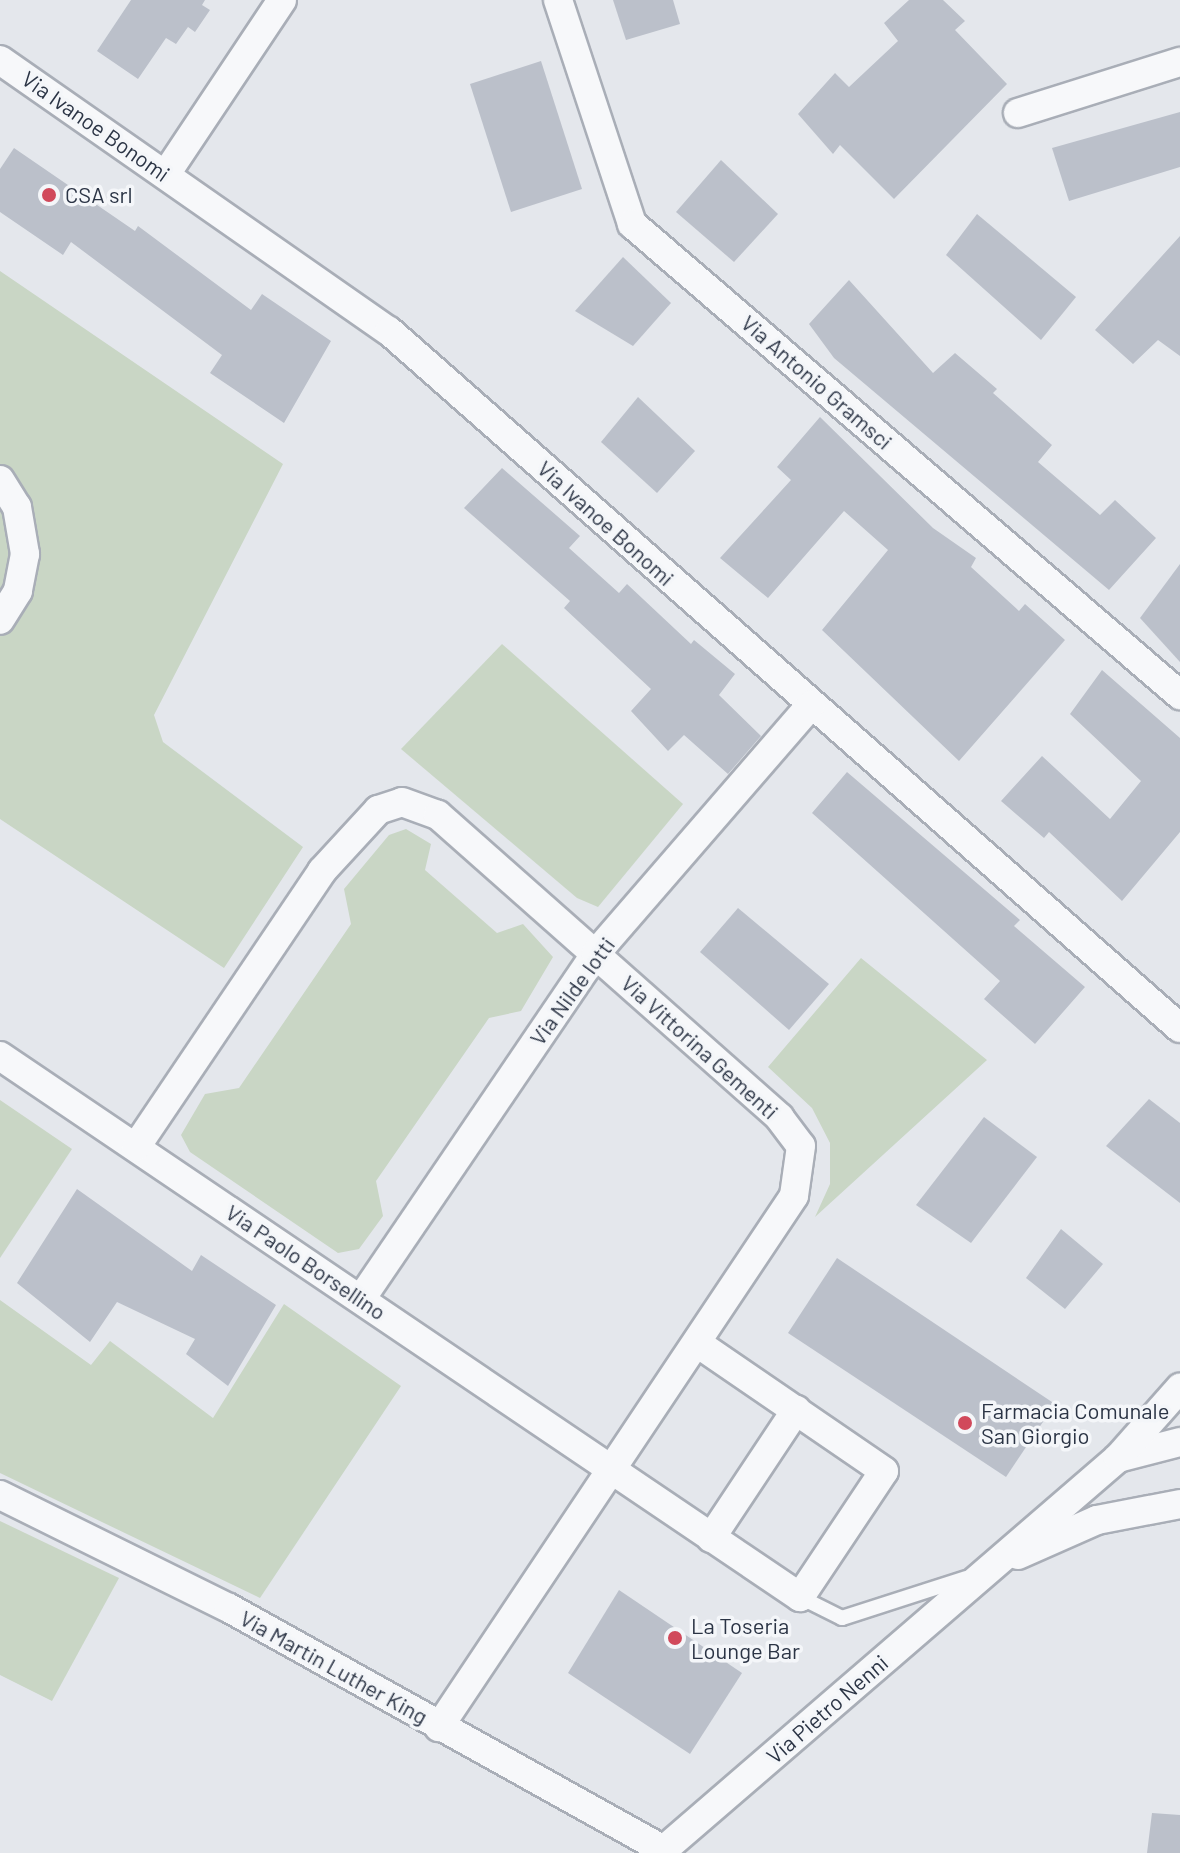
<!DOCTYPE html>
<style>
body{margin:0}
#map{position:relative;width:1180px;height:1853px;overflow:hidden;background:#e4e7ec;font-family:Barlow,sans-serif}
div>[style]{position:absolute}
.green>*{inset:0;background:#c9d6c5}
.building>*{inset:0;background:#bbc0ca}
.roads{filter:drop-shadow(2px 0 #a9aeb7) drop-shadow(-2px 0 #a9aeb7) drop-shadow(0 2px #a9aeb7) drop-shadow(0 -2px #a9aeb7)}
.lane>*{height:14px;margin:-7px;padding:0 7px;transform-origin:7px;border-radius:7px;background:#f7f8fa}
.street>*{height:28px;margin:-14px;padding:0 14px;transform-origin:14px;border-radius:14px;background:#f7f8fa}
.dots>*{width:22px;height:22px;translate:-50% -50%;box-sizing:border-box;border:4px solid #f4f6f9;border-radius:50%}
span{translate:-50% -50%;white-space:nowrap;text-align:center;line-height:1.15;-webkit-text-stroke:7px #f4f6f9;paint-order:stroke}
.street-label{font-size:22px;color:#2b3445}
.poi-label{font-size:22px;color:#2b3445}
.left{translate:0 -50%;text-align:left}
</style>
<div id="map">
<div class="green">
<i style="clip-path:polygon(0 271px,283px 464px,154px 715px,163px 742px,303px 847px,224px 968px,0 819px)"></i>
<i style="clip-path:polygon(502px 644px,683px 804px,598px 907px,577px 898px,401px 749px)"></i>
<i style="clip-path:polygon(406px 829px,431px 844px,425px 870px,497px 933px,523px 924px,553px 957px,521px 1011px,489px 1018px,376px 1181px,383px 1216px,359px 1249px,338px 1253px,190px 1152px,181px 1135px,205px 1094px,239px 1088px,351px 924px,344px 889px,389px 835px)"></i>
<i style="clip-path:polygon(861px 958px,987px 1060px,815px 1217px,830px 1184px,830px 1143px,812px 1108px,768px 1067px)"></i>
<i style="clip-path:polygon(0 1100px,72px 1149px,0 1258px)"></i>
<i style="clip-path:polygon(0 1300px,91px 1365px,110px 1341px,213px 1418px,284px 1304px,401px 1386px,260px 1598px,0 1473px)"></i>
<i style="clip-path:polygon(0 1521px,119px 1578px,52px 1701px,0 1675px)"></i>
</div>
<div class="building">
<i style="clip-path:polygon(131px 0,205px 0,202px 5px,210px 10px,195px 32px,188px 27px,176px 44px,166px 38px,138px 79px,97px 51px)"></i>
<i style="clip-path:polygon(613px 0,673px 0,680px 24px,626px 40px)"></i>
<i style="clip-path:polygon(909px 0,943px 0,965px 21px,955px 30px,1007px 84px,894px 199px,840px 145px,833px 154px,798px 114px,835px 73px,849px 87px,898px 41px,884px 23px)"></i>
<i style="clip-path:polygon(541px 61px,582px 189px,511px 212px,470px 84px)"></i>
<i style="clip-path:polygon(1180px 112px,1180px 167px,1069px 201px,1052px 148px)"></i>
<i style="clip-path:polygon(14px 148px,135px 231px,138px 226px,251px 310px,262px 294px,331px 341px,284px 423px,210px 373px,222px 355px,71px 242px,63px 255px,0 212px,0 169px)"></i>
<i style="clip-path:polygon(721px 160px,778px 214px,734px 262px,676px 212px)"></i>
<i style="clip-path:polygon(977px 214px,1076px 297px,1041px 340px,946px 255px)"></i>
<i style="clip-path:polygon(1180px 236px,1180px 356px,1158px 340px,1133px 364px,1095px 330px)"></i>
<i style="clip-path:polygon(623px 257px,671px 303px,633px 346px,575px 311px)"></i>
<i style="clip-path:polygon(849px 280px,933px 373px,955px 353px,997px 389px,993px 393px,1052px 445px,1038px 462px,1100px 515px,1115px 500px,1156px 538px,1109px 590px,834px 358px,809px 324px)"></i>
<i style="clip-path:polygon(638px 397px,695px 451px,657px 493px,601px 442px)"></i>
<i style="clip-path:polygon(820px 417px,933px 528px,976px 558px,971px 567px,1019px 611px,1025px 604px,1065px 640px,959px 761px,822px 630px,888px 550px,844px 511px,768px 598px,720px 558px,791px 480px,777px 467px)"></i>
<i style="clip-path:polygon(502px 468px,580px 536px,569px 548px,619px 593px,627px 584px,691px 644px,694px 640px,735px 674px,719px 695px,761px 736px,728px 774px,684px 735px,668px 751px,631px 711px,651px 689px,564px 608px,570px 601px,464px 508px)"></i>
<i style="clip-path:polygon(1180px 564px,1180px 662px,1140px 618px)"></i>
<i style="clip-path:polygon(1102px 670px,1180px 738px,1180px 832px,1122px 901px,1049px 832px,1044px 838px,1001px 801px,1042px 756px,1110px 819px,1141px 781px,1070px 714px)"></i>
<i style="clip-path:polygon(847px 772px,1020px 920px,1014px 926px,1085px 987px,1035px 1044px,984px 999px,1000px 981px,812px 813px)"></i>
<i style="clip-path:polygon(738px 908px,829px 984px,789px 1030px,700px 952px)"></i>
<i style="clip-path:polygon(1149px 1099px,1180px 1123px,1180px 1203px,1106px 1146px)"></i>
<i style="clip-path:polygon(984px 1117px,1037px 1157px,971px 1243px,916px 1205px)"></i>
<i style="clip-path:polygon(77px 1189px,192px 1271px,201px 1255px,276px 1305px,228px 1386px,186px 1354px,195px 1339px,117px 1302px,90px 1342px,17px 1283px)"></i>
<i style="clip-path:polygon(1061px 1229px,1103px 1264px,1065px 1309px,1026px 1278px)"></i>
<i style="clip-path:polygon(837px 1258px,1055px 1404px,1006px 1477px,788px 1333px)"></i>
<i style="clip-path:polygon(619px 1590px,742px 1673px,690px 1754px,568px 1673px)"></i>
<i style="clip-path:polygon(1152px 1813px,1180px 1815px,1180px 1853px,1147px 1853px)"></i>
</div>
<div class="roads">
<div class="lane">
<i style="left:800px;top:1597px;width:47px;rotate:26.6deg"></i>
<i style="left:842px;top:1618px;width:130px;rotate:-17.9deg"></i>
</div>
<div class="street">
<i style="left:558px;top:0;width:236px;rotate:71.7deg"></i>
<i style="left:632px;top:224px;width:723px;rotate:40.68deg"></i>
<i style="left:0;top:60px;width:474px;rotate:34.9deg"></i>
<i style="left:389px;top:331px;width:1054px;rotate:41.39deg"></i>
<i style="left:1018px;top:113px;width:170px;rotate:-17.5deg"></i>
<i style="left:166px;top:174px;width:209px;rotate:-56.3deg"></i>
<i style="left:0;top:480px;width:32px;rotate:58deg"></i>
<i style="left:17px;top:507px;width:48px;rotate:80.3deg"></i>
<i style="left:25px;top:554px;width:38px;rotate:101deg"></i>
<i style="left:18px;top:591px;width:34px;rotate:122deg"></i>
<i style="left:0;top:1056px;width:966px;rotate:34.07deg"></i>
<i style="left:800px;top:1597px;width:151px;rotate:-56.3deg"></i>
<i style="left:884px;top:1471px;width:227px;rotate:-145.6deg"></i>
<i style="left:136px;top:1147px;width:333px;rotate:-56deg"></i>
<i style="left:322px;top:871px;width:83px;rotate:-47.4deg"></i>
<i style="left:378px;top:810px;width:25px;rotate:-18deg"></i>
<i style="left:402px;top:802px;width:38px;rotate:20deg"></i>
<i style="left:438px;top:815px;width:456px;rotate:41.5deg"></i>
<i style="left:779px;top:1117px;width:36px;rotate:53deg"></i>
<i style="left:801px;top:1146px;width:50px;rotate:98deg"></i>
<i style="left:794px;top:1196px;width:639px;rotate:123.76deg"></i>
<i style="left:361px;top:1299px;width:418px;rotate:-55.8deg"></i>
<i style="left:596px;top:953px;width:328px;rotate:-49.1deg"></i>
<i style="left:1118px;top:1458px;width:64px;rotate:-14.5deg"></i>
<i style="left:0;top:1495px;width:255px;rotate:26.3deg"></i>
<i style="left:229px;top:1608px;width:497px;rotate:29.1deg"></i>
<i style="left:711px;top:1538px;width:154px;rotate:-56.4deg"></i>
<i style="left:1018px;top:1555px;width:86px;rotate:-23.9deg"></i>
<i style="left:1097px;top:1520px;width:85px;rotate:-10.9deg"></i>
<i style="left:660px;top:1853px;width:605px;rotate:-40.78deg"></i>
<i style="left:1118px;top:1458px;width:94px;rotate:-48.5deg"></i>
</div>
</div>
<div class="dots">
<i style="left:49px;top:195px;background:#d1495b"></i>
<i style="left:965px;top:1423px;background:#d1495b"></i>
<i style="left:675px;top:1638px;background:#d1495b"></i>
</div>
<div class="street-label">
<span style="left:96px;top:126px;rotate:35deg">Via Ivanoe Bonomi</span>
<span style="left:817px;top:382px;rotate:41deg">Via Antonio Gramsci</span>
<span style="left:606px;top:523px;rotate:42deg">Via Ivanoe Bonomi</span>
<span style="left:572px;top:991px;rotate:-54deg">Via Nilde Iotti</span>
<span style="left:700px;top:1047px;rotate:42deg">Via Vittorina Gementi</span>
<span style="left:306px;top:1262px;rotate:34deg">Via Paolo Borsellino</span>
<span style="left:334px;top:1667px;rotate:29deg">Via Martin Luther King</span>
<span style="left:827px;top:1709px;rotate:-41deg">Via Pietro Nenni</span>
</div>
<div class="poi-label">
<span class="left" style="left:65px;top:195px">CSA srl</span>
<span class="left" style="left:981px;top:1423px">Farmacia Comunale<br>San Giorgio</span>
<span class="left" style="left:691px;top:1638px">La Toseria<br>Lounge Bar</span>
</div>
</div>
